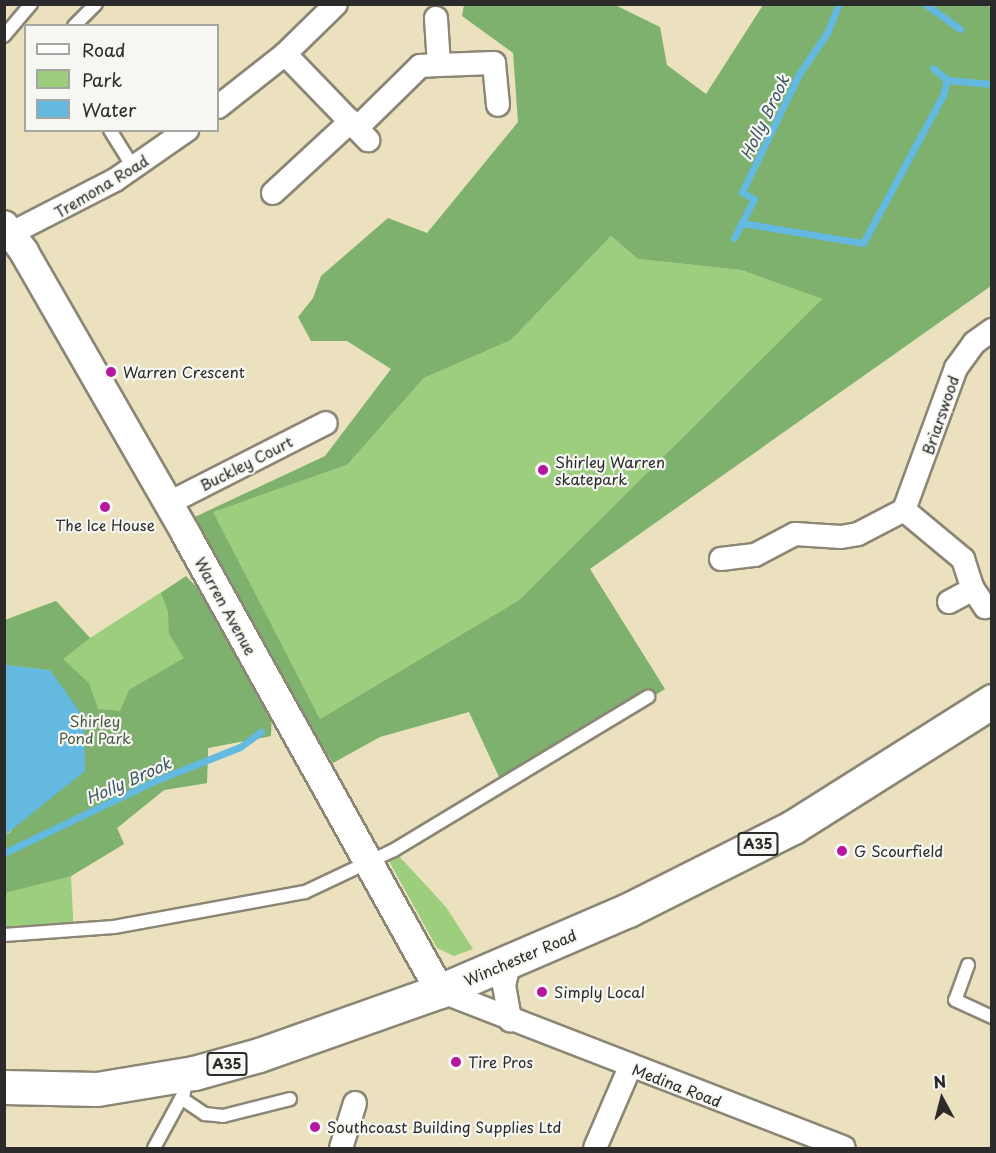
<!DOCTYPE html>
<style>
body{margin:0}
#map{position:relative;width:996px;height:1153px;overflow:hidden;background:#ebe1bf;font-family:"Playpen Sans",sans-serif}
div>[style]{position:absolute}
.green>*{inset:0;background:#9cce7e}
.forest>*{inset:0;background:#7db16d}
.water>*{inset:0;background:#63b9df}
.stream>*{height:7px;margin:-3.5px;padding:0 3.5px;transform-origin:3.5px;border-radius:3.5px;background:#63b9df}
.roads{filter:drop-shadow(2px 0 #8b8675) drop-shadow(-2px 0 #8b8675) drop-shadow(0 2px #8b8675) drop-shadow(0 -2px #8b8675)}
.service>*{height:12px;margin:-6px;padding:0 6px;transform-origin:6px;border-radius:6px;background:#fff}
.minor>*{height:22px;margin:-11px;padding:0 11px;transform-origin:11px;border-radius:11px;background:#fff}
.tertiary>*{height:28px;margin:-14px;padding:0 14px;transform-origin:14px;border-radius:14px;background:#fff}
.primary>*{height:33px;margin:-16.5px;padding:0 16.5px;transform-origin:16.5px;border-radius:16.5px;background:#fff}
.dots>*{width:16px;height:16px;translate:-50% -50%;box-sizing:border-box;border:3px solid #f6f6f2;border-radius:50%}
span{translate:-50% -50%;white-space:nowrap;text-align:center;line-height:1.15;-webkit-text-stroke:4.5px #f6f6f2;paint-order:stroke}
.shield-label span{padding:2px 4px;background:#f6f6f2;border:2px solid;border-radius:4px;-webkit-text-stroke-width:0}
.shield-label{font-size:14px;color:#2b2b2b;font-weight:700}
.street-label{font-size:15px;color:#2b2b2b}
.poi-label{font-size:15px;color:#2b2b2b}
.left{translate:0 -50%;text-align:left}
.park-label{font-size:15px;color:#4d5c44}
.water-label{font-size:16px;color:#3c5661;font-style:italic}
.frame{position:absolute;inset:0;border:6px solid #2b2b2b;pointer-events:none}
.legend{position:absolute;left:24px;top:24px;width:195px;height:108px;box-sizing:border-box;background:#f6f6f2;border:2px solid #a5a5a2;margin:0;padding:8px 10px;list-style:none;font-size:18px;color:#2b2b2b}
.legend li{display:flex;align-items:center;gap:12px;height:30px}
.legend b{width:30px;border:2px solid #a5a5a2}
.north{position:absolute;left:912px;top:1069px;width:60px;height:60px;-webkit-text-stroke:4px #f6f6f2;paint-order:stroke;rotate:353deg;font-size:16px;font-weight:700;line-height:24px;text-align:center;color:#2b2b2b}
.north::after{content:'';display:block;margin:auto;width:21px;height:27px;background:#2b2b2b;clip-path:polygon(50% 0,100% 100%,50% 72%,0 100%)}
</style>
<div id="map">
<div class="green">
<i style="clip-path:polygon(611px 236px,638px 259px,741px 270px,822px 299px,519px 600px,320px 719px,212px 512px,347px 465px,424px 378px,511px 340px)"></i>
<i style="clip-path:polygon(174px 584px,271px 736px,208px 748px,207px 783px,164px 790px,117px 828px,124px 844px,71px 876px,74px 935px,5px 939px,5px 620px,56px 601px,90px 638px)"></i>
<i style="clip-path:polygon(399px 856px,446px 907px,473px 949px,454px 956px,437px 948px,389px 861px)"></i>
</div>
<div class="forest">
<i style="clip-path:polygon(evenodd,985px 4px,991px 8px,991px 286px,590px 569px,665px 689px,505px 790px,469px 712px,380px 737px,333px 763px,184px 522px,325px 456px,391px 369px,347px 341px,311px 341px,298px 317px,313px 298px,321px 276px,388px 218px,427px 233px,518px 122px,513px 53px,462px 16px,464px 5px,615px 5px,660px 27px,667px 65px,706px 94px,763px 5px,985px 4px,611px 236px,638px 259px,741px 270px,822px 299px,519px 600px,320px 719px,213px 512px,347px 465px,424px 378px,511px 340px,611px 236px)"></i>
<i style="clip-path:polygon(186px 576px,212px 603px,272px 711px,271px 736px,208px 748px,207px 783px,164px 790px,117px 828px,124px 844px,71px 876px,5px 893px,4px 835px,11px 833px,50px 670px,5px 665px,5px 620px,56px 601px,90px 638px,63px 659px,89px 683px,98px 709px,120px 711px,129px 690px,184px 658px,169px 634px,168px 612px,161px 593px)"></i>
</div>
<div class="water">
<i style="clip-path:polygon(4px 665px,50px 670px,84px 718px,85px 771px,5px 835px)"></i>
</div>
<div class="stream">
<i style="left:925px;top:4px;width:43px;rotate:35.5deg"></i>
<i style="left:947px;top:80px;width:44px;rotate:5.2deg"></i>
<i style="left:742px;top:223px;width:123px;rotate:9.4deg"></i>
<i style="left:863px;top:243px;width:168px;rotate:-61.6deg"></i>
<i style="left:943px;top:95px;width:16px;rotate:-75deg"></i>
<i style="left:947px;top:80px;width:18px;rotate:-139deg"></i>
<i style="left:734px;top:238px;width:44px;rotate:-62.9deg"></i>
<i style="left:754px;top:199px;width:14px;rotate:-150deg"></i>
<i style="left:742px;top:192px;width:131px;rotate:-64.2deg"></i>
<i style="left:799px;top:74px;width:50px;rotate:-55.7deg"></i>
<i style="left:827px;top:33px;width:31px;rotate:-68deg"></i>
<i style="left:4px;top:853px;width:164px;rotate:-25.6deg"></i>
<i style="left:152px;top:782px;width:95px;rotate:-21.7deg"></i>
<i style="left:240px;top:747px;width:26px;rotate:-36deg"></i>
</div>
<div class="roads">
<div class="service">
<i style="left:74px;top:26px;width:31px;rotate:-45deg"></i>
<i style="left:4px;top:36px;width:42px;rotate:-49.8deg"></i>
<i style="left:110px;top:130px;width:44px;rotate:58.1deg"></i>
<i style="left:4px;top:935px;width:110px;rotate:-4.2deg"></i>
<i style="left:114px;top:927px;width:194px;rotate:-10.4deg"></i>
<i style="left:305px;top:892px;width:98px;rotate:-25.3deg"></i>
<i style="left:394px;top:850px;width:297px;rotate:-31.1deg"></i>
<i style="left:968px;top:965px;width:37px;rotate:110deg"></i>
<i style="left:955px;top:1000px;width:41px;rotate:24.7deg"></i>
<i style="left:181px;top:1098px;width:29px;rotate:34deg"></i>
<i style="left:205px;top:1114px;width:18px;rotate:6deg"></i>
<i style="left:223px;top:1116px;width:69px;rotate:-14.2deg"></i>
<i style="left:154px;top:1148px;width:63px;rotate:-61.4deg"></i>
</div>
<div class="minor">
<i style="left:285px;top:54px;width:120px;rotate:46deg"></i>
<i style="left:439px;top:65px;width:55px;rotate:-2.1deg"></i>
<i style="left:494px;top:63px;width:42px;rotate:84.6deg"></i>
<i style="left:218px;top:107px;width:85px;rotate:-38.3deg"></i>
<i style="left:285px;top:54px;width:71px;rotate:-44.4deg"></i>
<i style="left:357px;top:128px;width:88px;rotate:-44.5deg"></i>
<i style="left:420px;top:66px;width:19px;rotate:-3deg"></i>
<i style="left:439px;top:65px;width:47px;rotate:-93.7deg"></i>
<i style="left:273px;top:193px;width:106px;rotate:-42.7deg"></i>
<i style="left:4px;top:237px;width:125px;rotate:-27.2deg"></i>
<i style="left:115px;top:180px;width:88px;rotate:-34.8deg"></i>
<i style="left:167px;top:504px;width:178px;rotate:-27deg"></i>
<i style="left:904px;top:510px;width:77px;rotate:39.7deg"></i>
<i style="left:963px;top:559px;width:32px;rotate:72deg"></i>
<i style="left:973px;top:589px;width:22px;rotate:56deg"></i>
<i style="left:721px;top:559px;width:34px;rotate:-7deg"></i>
<i style="left:755px;top:555px;width:45px;rotate:-27.7deg"></i>
<i style="left:795px;top:534px;width:46px;rotate:3.7deg"></i>
<i style="left:841px;top:537px;width:17px;rotate:-10deg"></i>
<i style="left:858px;top:534px;width:52px;rotate:-27.6deg"></i>
<i style="left:904px;top:510px;width:151px;rotate:-69.9deg"></i>
<i style="left:956px;top:368px;width:31px;rotate:-54deg"></i>
<i style="left:974px;top:343px;width:22px;rotate:-36deg"></i>
<i style="left:949px;top:602px;width:27px;rotate:-28deg"></i>
<i style="left:510px;top:961px;width:25px;rotate:104deg"></i>
<i style="left:504px;top:985px;width:36px;rotate:80deg"></i>
<i style="left:440px;top:991px;width:433px;rotate:21.2deg"></i>
<i style="left:341px;top:1148px;width:47px;rotate:-72.7deg"></i>
<i style="left:595px;top:1148px;width:88px;rotate:-66.6deg"></i>
</div>
<div class="tertiary">
<i style="left:4px;top:225px;width:34px;rotate:53deg"></i>
<i style="left:24px;top:252px;width:327px;rotate:60.1deg"></i>
<i style="left:187px;top:536px;width:521px;rotate:60.92deg"></i>
</div>
<div class="primary">
<i style="left:4px;top:1087px;width:93px;rotate:1.2deg"></i>
<i style="left:97px;top:1089px;width:98px;rotate:-9.4deg"></i>
<i style="left:194px;top:1073px;width:67px;rotate:-15.5deg"></i>
<i style="left:259px;top:1055px;width:192px;rotate:-19.5deg"></i>
<i style="left:440px;top:991px;width:205px;rotate:-23.3deg"></i>
<i style="left:628px;top:910px;width:185px;rotate:-26.7deg"></i>
<i style="left:793px;top:827px;width:236px;rotate:-32.3deg"></i>
</div>
</div>
<div class="dots">
<i style="left:111px;top:372px;background:#b5179e"></i>
<i style="left:543px;top:470px;background:#b5179e"></i>
<i style="left:105px;top:507px;background:#b5179e"></i>
<i style="left:842px;top:851px;background:#b5179e"></i>
<i style="left:542px;top:992px;background:#b5179e"></i>
<i style="left:456px;top:1062px;background:#b5179e"></i>
<i style="left:315px;top:1127px;background:#b5179e"></i>
</div>
<div class="shield-label">
<span style="left:758px;top:844px">A35</span>
<span style="left:227px;top:1064px">A35</span>
</div>
<div class="street-label">
<span style="left:101px;top:186px;rotate:-31deg">Tremona Road</span>
<span style="left:940px;top:415px;rotate:-71deg">Briarswood</span>
<span style="left:246px;top:463px;rotate:-27deg">Buckley Court</span>
<span style="left:226px;top:606px;rotate:61deg">Warren Avenue</span>
<span style="left:520px;top:957px;rotate:-23deg">Winchester Road</span>
<span style="left:677px;top:1085px;rotate:21deg">Medina Road</span>
</div>
<div class="poi-label">
<span class="left" style="left:123px;top:372px">Warren Crescent</span>
<span class="left" style="left:555px;top:470px">Shirley Warren<br>skatepark</span>
<span style="left:105px;top:525px">The Ice House</span>
<span class="left" style="left:854px;top:851px">G Scourfield</span>
<span class="left" style="left:554px;top:992px">Simply Local</span>
<span class="left" style="left:468px;top:1062px">Tire Pros</span>
<span class="left" style="left:327px;top:1127px">Southcoast Building Supplies Ltd</span>
</div>
<div class="park-label">
<span style="left:95px;top:729px">Shirley<br>Pond Park</span>
</div>
<div class="water-label">
<span style="left:764px;top:117px;rotate:-64deg">Holly Brook</span>
<span style="left:128px;top:780px;rotate:-24deg">Holly Brook</span>
</div>
<div class="frame"></div>
<ul class="legend">
<li><b style="height:8px;background:#fff"></b>Road</li>
<li><b style="height:16px;background:#9cce7e"></b>Park</li>
<li><b style="height:16px;background:#63b9df"></b>Water</li>
</ul>
<div class="north">N</div>
</div>
